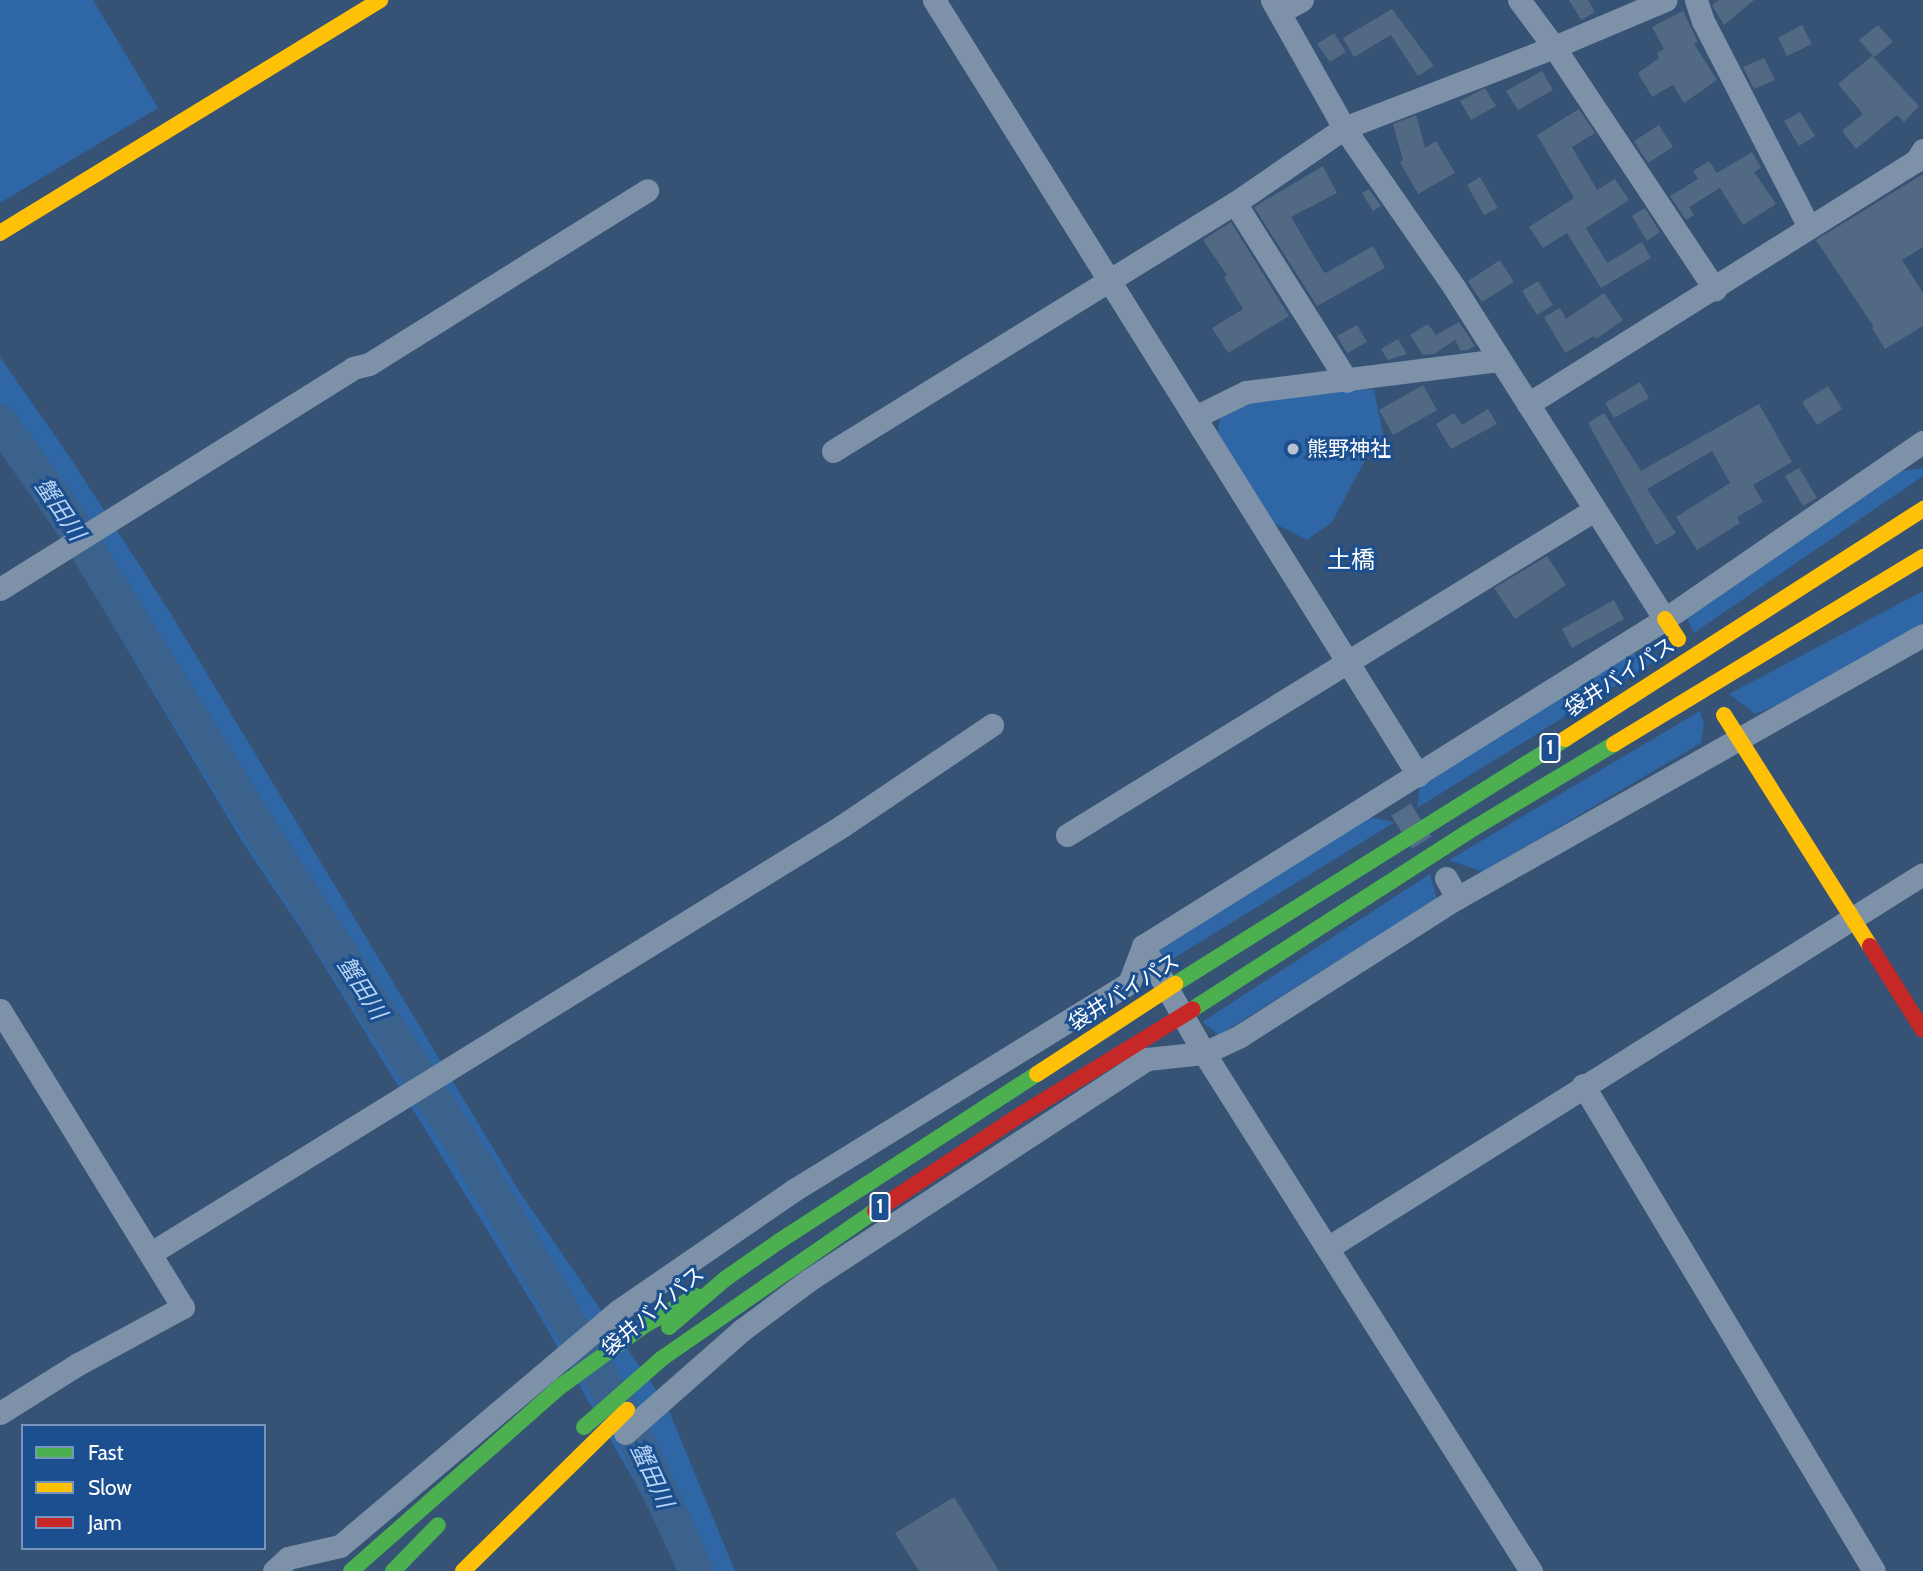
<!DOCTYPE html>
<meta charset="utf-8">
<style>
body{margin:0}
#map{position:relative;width:1923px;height:1571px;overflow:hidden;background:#365274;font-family:Cabin,"Noto Sans JP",sans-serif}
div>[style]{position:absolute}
.green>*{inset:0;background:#2f66a5}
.river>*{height:35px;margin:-17.5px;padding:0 17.5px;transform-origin:17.5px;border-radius:17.5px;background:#3b618d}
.building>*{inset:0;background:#526984}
.street-tunnel>*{height:23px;margin-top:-11.5px;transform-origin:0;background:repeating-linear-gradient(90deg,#546c89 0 23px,transparent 0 34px)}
.street>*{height:23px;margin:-11.5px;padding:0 11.5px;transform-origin:11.5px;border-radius:11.5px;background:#7d92a8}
.fast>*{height:16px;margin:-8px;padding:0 8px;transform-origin:8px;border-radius:8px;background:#4caf50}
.slow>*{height:16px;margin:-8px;padding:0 8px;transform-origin:8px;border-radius:8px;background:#ffc107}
.jam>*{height:16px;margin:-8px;padding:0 8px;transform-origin:8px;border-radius:8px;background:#c62828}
.fast-bridge>*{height:16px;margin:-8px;padding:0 8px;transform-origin:8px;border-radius:8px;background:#4caf50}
.slow-bridge>*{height:16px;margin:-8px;padding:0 8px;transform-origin:8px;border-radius:8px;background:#ffc107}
.jam-bridge>*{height:16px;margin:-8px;padding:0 8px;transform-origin:8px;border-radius:8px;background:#c62828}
.dots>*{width:19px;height:19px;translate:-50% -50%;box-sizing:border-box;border:4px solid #1b4f8f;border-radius:50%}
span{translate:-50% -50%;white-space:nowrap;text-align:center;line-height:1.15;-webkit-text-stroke:6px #1b4f8f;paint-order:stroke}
.shield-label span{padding:2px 5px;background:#1b4f8f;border:2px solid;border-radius:5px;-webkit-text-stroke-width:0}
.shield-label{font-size:19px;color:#fff;font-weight:700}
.poi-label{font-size:21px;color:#fff}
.left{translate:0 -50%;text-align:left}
.street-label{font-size:21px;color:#fff}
.water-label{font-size:23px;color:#b5d3f5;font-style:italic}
.quarter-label{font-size:24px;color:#fff}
.legend{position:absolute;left:21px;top:1424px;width:245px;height:126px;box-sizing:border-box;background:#1b4f8f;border:2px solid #7695bc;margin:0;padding:9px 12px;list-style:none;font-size:21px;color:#fff}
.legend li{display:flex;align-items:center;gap:14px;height:35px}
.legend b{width:35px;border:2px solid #7695bc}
</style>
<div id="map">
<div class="green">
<i style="clip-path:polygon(0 0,93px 0,158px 108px,0 203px)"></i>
<i style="clip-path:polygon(0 357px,67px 453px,171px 614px,519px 1191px,667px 1406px,735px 1571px,680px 1571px,637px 1486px,534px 1306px,307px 938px,242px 841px,0 437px)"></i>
<i style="clip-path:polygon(1342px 385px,1374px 390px,1385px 443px,1370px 451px,1332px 522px,1307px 540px,1273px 523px,1217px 434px,1223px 403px)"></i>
<i style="clip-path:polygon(1923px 468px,1923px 476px,1694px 633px,1686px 617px,1900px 471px)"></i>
<i style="clip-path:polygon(1923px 591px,1923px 623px,1783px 703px,1755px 714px,1729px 694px)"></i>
<i style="clip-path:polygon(1634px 653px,1663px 656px,1417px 808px,1420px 782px)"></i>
<i style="clip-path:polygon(1700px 711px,1704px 724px,1701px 743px,1483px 872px,1449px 860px)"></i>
<i style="clip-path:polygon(1367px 817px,1395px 822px,1158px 968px,1149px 943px)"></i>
<i style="clip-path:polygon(1430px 874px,1437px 899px,1219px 1035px,1202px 1022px)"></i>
</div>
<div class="river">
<i style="left:0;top:422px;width:116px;rotate:54.8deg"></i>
<i style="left:67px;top:517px;width:368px;rotate:58.3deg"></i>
<i style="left:260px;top:830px;width:404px;rotate:57.2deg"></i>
<i style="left:479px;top:1170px;width:303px;rotate:59.6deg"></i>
<i style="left:632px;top:1431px;width:154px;rotate:65.4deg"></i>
</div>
<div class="building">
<i style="clip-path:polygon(1569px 0,1588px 0,1595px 12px,1581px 20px)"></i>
<i style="clip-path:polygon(1719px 0,1754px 0,1724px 25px,1712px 5px)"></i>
<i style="clip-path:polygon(1392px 9px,1434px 66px,1418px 76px,1391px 35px,1354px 57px,1343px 38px)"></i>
<i style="clip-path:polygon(1683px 11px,1698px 42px,1694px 44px,1717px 80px,1684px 103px,1673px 85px,1652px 97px,1638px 73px,1659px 58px,1657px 53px,1664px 49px,1652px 27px)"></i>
<i style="clip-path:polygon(1802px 25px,1812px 44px,1787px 56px,1778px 38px)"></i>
<i style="clip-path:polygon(1878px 25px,1893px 42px,1874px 57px,1859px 40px)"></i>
<i style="clip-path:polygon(1334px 33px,1346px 52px,1330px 62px,1317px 44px)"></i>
<i style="clip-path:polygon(1872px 56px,1919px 106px,1904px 122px,1897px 115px,1856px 149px,1842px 131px,1863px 114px,1838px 84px)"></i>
<i style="clip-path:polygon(1764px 58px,1775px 80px,1754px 89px,1743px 67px)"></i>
<i style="clip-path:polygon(1542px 71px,1553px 90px,1518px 110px,1506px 91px)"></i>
<i style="clip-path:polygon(1485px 88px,1496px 106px,1471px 120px,1460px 101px)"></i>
<i style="clip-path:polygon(1579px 109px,1595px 133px,1572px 147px,1597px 190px,1615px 179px,1629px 200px,1586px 228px,1607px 263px,1642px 242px,1651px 258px,1601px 288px,1567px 233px,1543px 248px,1529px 227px,1574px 198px,1537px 135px)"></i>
<i style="clip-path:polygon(1800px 112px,1815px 136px,1799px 146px,1784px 121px)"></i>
<i style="clip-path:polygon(1416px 115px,1425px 148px,1436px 141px,1455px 173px,1418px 194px,1400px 162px,1403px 160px,1393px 124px)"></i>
<i style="clip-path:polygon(1659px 125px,1673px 147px,1648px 163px,1634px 141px)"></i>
<i style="clip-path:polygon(1752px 152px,1761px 168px,1754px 172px,1776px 204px,1743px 225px,1720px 188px,1689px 207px,1694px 215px,1686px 220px,1670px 196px,1698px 179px,1693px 171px,1709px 161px,1717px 173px)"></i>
<i style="clip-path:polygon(1323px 166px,1337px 193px,1291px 217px,1323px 271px,1326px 273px,1373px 246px,1385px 268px,1317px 306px,1254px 207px)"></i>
<i style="clip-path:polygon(1923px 174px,1923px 247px,1902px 260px,1923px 293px,1923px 326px,1885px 349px,1872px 328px,1874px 327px,1816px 240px)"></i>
<i style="clip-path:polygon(1480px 177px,1498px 208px,1484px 215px,1467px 185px)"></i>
<i style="clip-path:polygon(1369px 189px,1381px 206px,1373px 211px,1362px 193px)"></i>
<i style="clip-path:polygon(1645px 208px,1660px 232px,1647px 241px,1632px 216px)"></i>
<i style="clip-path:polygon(1231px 222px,1289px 316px,1228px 353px,1212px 328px,1243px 309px,1224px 277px,1227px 275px,1203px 240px)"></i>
<i style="clip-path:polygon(1500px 260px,1514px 282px,1482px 302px,1468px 281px)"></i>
<i style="clip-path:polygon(1538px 281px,1553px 305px,1537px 315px,1522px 291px)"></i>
<i style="clip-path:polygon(1604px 293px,1623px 320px,1596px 339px,1594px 336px,1565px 353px,1544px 317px,1560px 308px,1566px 319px)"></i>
<i style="clip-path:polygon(1459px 322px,1475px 346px,1468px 350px,1461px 351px,1455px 340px,1434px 354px,1423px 355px,1410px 335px,1428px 324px,1436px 335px)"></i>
<i style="clip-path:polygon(1357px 325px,1367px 342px,1347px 353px,1337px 336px)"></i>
<i style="clip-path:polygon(1398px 339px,1407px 354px,1388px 360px,1381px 349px)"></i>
<i style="clip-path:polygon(1640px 382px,1649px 398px,1614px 418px,1605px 403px)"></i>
<i style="clip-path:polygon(1423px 385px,1437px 410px,1393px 435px,1379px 410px)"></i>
<i style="clip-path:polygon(1828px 386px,1842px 409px,1817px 425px,1802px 402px)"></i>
<i style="clip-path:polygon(1759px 404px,1792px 462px,1753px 485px,1763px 502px,1737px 517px,1740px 523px,1697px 550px,1676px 517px,1730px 483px,1712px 451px,1647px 489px,1676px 533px,1656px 545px,1588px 423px,1604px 413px,1641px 471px)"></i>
<i style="clip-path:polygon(1488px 409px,1497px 424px,1451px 449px,1436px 424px,1454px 413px,1462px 425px)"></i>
<i style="clip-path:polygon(1799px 468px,1817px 498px,1803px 506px,1785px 476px)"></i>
<i style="clip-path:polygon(1547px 556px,1566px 585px,1515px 619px,1494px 588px)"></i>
<i style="clip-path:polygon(1614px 600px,1624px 619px,1572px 648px,1562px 629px)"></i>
<i style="clip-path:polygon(954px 1497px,999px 1571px,919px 1571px,895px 1533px)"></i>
</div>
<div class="street-tunnel">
<i style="left:1401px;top:809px;width:39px;rotate:58deg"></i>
</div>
<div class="street">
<i style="left:934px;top:0;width:914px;rotate:58.01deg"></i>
<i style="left:1272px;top:0;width:147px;rotate:60.6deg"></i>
<i style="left:1344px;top:128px;width:193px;rotate:55.3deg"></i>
<i style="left:1454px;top:287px;width:393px;rotate:57.6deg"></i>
<i style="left:1519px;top:0;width:59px;rotate:53.3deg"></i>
<i style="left:1554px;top:47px;width:291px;rotate:56.4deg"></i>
<i style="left:1696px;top:0;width:22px;rotate:72deg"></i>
<i style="left:1703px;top:21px;width:232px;rotate:62.8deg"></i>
<i style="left:1280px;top:12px;width:25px;rotate:-29deg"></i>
<i style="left:1235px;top:203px;width:210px;rotate:57.8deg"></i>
<i style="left:1528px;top:404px;width:458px;rotate:-32.1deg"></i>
<i style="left:1916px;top:161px;width:13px;rotate:-58deg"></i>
<i style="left:1195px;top:417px;width:57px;rotate:-26.1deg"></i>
<i style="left:1246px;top:392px;width:254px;rotate:-7.2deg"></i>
<i style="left:833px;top:451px;width:472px;rotate:-31.7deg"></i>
<i style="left:1235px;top:203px;width:132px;rotate:-34.5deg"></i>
<i style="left:1344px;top:128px;width:225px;rotate:-21.1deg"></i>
<i style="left:1554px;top:47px;width:121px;rotate:-22.9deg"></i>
<i style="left:0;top:589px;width:416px;rotate:-32deg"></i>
<i style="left:353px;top:368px;width:16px;rotate:-14deg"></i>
<i style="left:369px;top:364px;width:328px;rotate:-32deg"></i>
<i style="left:1067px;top:835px;width:619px;rotate:-31.66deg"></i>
<i style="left:1446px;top:878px;width:23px;rotate:61deg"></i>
<i style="left:1143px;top:946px;width:123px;rotate:60.3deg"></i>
<i style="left:1204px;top:1053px;width:613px;rotate:57.74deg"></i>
<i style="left:0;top:1010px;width:349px;rotate:58.4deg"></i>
<i style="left:183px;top:1307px;width:119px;rotate:151.5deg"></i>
<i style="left:78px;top:1364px;width:92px;rotate:147.9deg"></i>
<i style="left:1583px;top:1085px;width:566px;rotate:59.09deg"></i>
<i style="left:1329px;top:1247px;width:701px;rotate:-32.13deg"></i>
<i style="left:151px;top:1253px;width:812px;rotate:-31.71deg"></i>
<i style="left:842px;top:826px;width:181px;rotate:-34deg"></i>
<i style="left:625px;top:1433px;width:156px;rotate:-41.4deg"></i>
<i style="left:742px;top:1330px;width:84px;rotate:-36.7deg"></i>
<i style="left:809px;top:1280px;width:404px;rotate:-33.2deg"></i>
<i style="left:1147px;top:1059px;width:57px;rotate:-6deg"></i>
<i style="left:1204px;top:1053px;width:40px;rotate:-25deg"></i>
<i style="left:1240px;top:1036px;width:257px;rotate:-32.5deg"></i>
<i style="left:1457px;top:898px;width:535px;rotate:-29.44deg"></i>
<i style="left:274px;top:1571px;width:19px;rotate:-43deg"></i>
<i style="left:288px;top:1558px;width:53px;rotate:-13deg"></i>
<i style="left:340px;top:1546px;width:364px;rotate:-40.2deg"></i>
<i style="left:618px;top:1311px;width:214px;rotate:-34.5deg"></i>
<i style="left:794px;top:1190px;width:394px;rotate:-31.7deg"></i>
<i style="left:1129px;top:983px;width:40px;rotate:-69deg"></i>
<i style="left:1143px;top:946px;width:616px;rotate:-32.06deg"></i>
<i style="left:1665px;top:619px;width:313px;rotate:-34.5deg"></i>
</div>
<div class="fast">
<i style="left:1175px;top:984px;width:461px;rotate:-32.1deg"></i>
<i style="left:1193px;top:1009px;width:325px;rotate:-32.8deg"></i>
<i style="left:1466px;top:833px;width:173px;rotate:-31deg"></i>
<i style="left:351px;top:1571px;width:280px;rotate:-41.4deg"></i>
<i style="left:561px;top:1386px;width:104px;rotate:-36deg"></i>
<i style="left:645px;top:1325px;width:59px;rotate:-29.6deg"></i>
<i style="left:393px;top:1571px;width:64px;rotate:-45.6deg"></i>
</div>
<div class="slow">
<i style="left:0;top:233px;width:446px;rotate:-31.5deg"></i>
<i style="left:1665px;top:619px;width:24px;rotate:57deg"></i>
<i style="left:1724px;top:715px;width:273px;rotate:57.7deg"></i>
<i style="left:1565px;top:739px;width:426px;rotate:-32.7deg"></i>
<i style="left:1614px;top:744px;width:361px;rotate:-31.2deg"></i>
<i style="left:463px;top:1571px;width:230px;rotate:-44.5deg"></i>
</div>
<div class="jam">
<i style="left:1870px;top:946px;width:99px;rotate:57.8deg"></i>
</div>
<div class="fast-bridge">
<i style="left:669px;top:1327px;width:74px;rotate:-40.6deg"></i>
<i style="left:725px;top:1279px;width:65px;rotate:-34.9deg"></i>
<i style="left:778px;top:1242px;width:309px;rotate:-33deg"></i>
<i style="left:584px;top:1427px;width:103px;rotate:-41.4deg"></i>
<i style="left:661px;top:1359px;width:260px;rotate:-34.7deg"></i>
</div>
<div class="slow-bridge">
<i style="left:1037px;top:1074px;width:165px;rotate:-33.1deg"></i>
</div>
<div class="jam-bridge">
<i style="left:875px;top:1211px;width:170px;rotate:-33.5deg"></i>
<i style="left:1017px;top:1117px;width:206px;rotate:-31.5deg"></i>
</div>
<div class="dots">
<i style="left:1293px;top:449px;background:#b9c2ce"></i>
</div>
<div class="shield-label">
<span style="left:1550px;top:748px">1</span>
<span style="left:880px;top:1207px">1</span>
</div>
<div class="poi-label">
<span class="left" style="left:1307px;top:449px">熊野神社</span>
</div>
<div class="street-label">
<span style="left:1620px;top:677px;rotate:-33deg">袋井バイパス</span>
<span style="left:1124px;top:992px;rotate:-32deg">袋井バイパス</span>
<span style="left:653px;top:1311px;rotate:-40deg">袋井バイパス</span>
</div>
<div class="water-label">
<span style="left:60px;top:509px;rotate:56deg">蟹田川</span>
<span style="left:362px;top:988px;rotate:57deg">蟹田川</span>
<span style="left:652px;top:1475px;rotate:65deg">蟹田川</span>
</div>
<div class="quarter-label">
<span style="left:1351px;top:560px">土橋</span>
</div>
<ul class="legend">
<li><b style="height:9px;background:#4caf50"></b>Fast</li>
<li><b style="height:9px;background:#ffc107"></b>Slow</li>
<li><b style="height:9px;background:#c62828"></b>Jam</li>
</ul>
</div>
